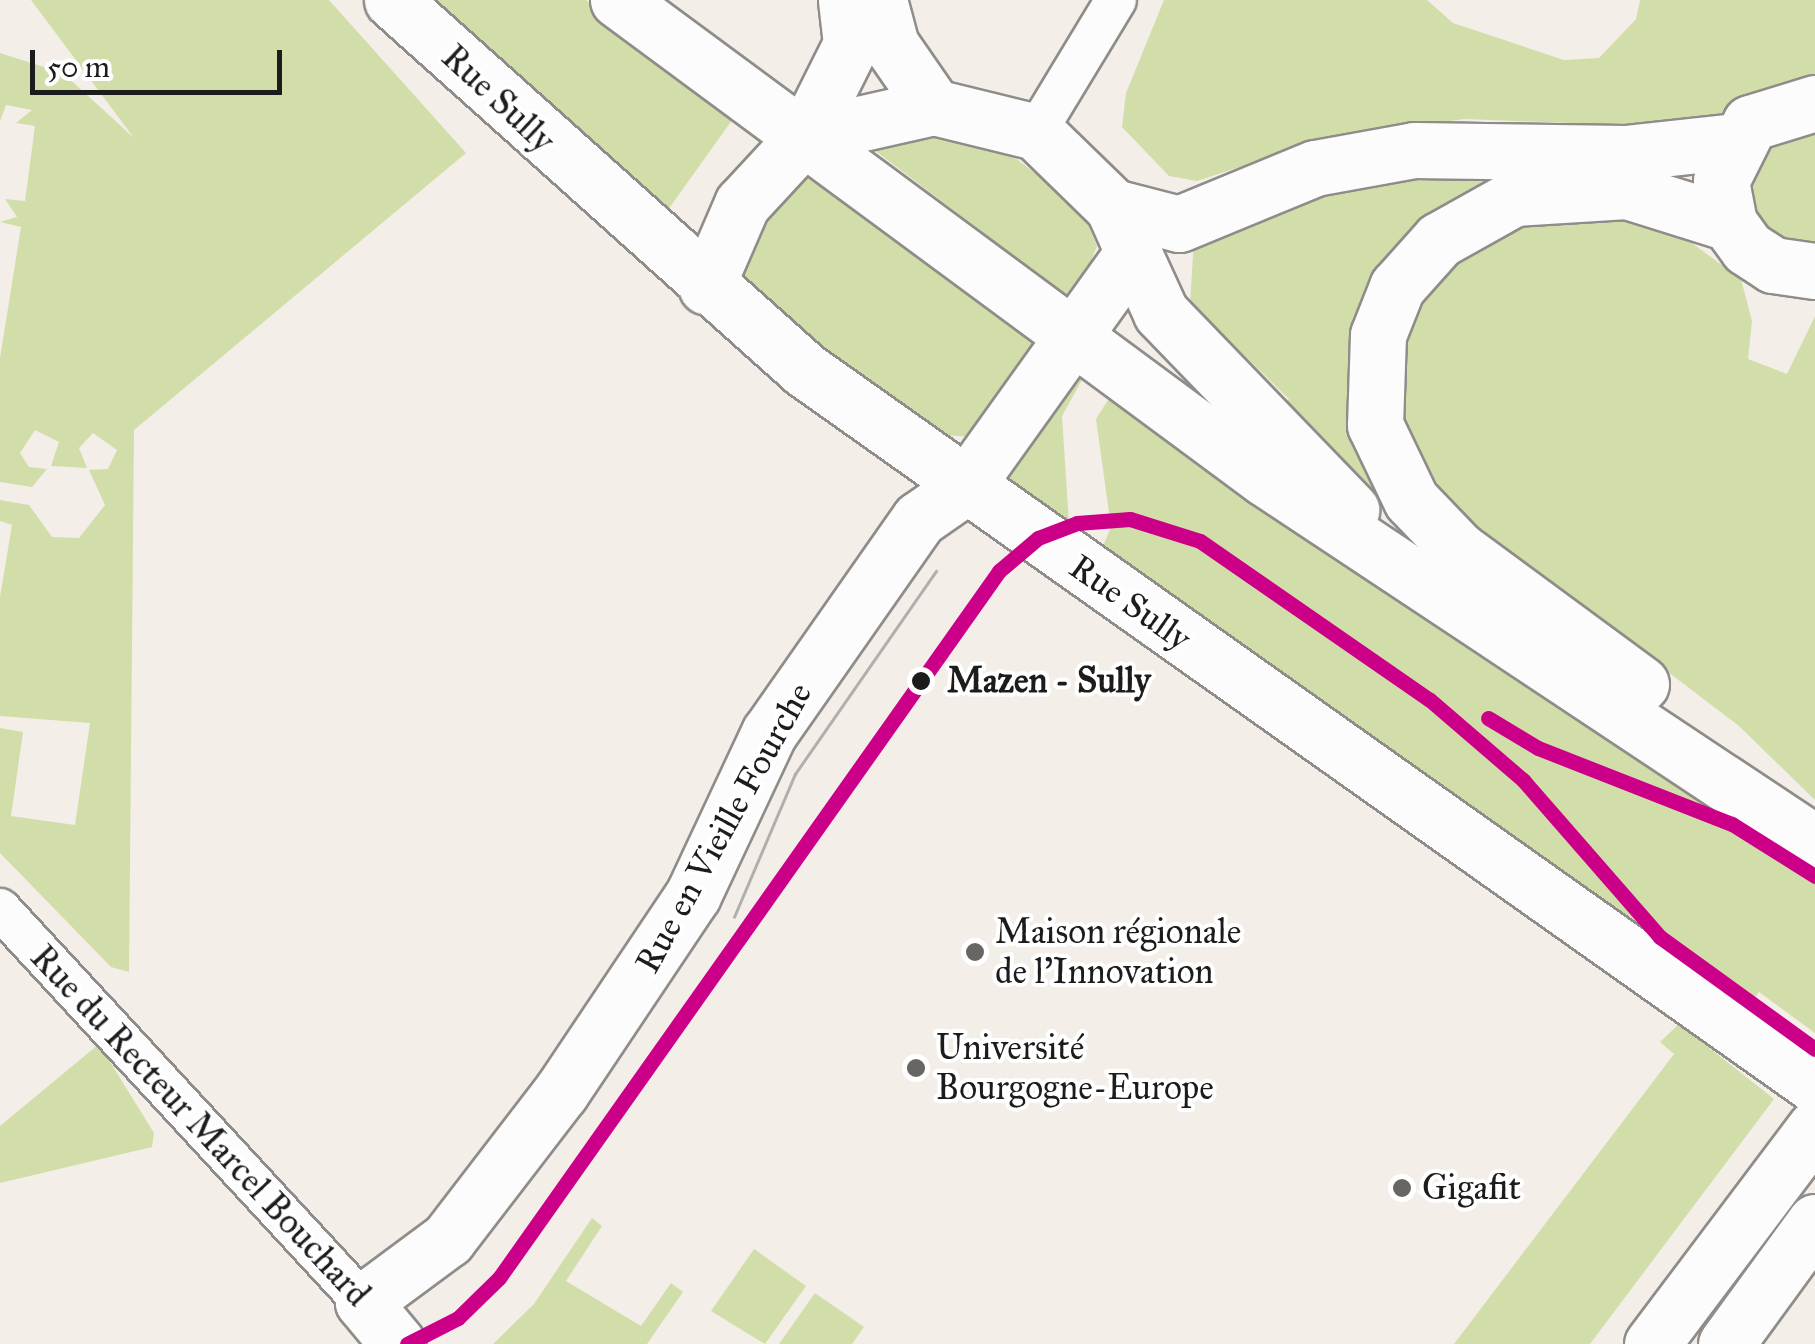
<!DOCTYPE html>
<meta charset="utf-8">
<style>
body{margin:0}
#map{position:relative;width:1815px;height:1344px;overflow:hidden;background:#f4eee8;font-family:"IM FELL Great Primer",serif}
div>[style]{position:absolute}
.green>*{inset:0;background:#d2dea9}
.roads{filter:drop-shadow(2px 0 #8f8c89) drop-shadow(-2px 0 #8f8c89) drop-shadow(0 2px #8f8c89) drop-shadow(0 -2px #8f8c89)}
.street>*{height:40px;margin:-20px;padding:0 20px;transform-origin:20px;border-radius:20px;background:#fdfcfc}
.secondary>*{height:55px;margin:-27.5px;padding:0 27.5px;transform-origin:27.5px;border-radius:27.5px;background:#fdfcfc}
.highway>*{height:55px;margin:-27.5px;padding:0 27.5px;transform-origin:27.5px;border-radius:27.5px;background:#fdfcfc}
.tram>*{height:2.5px;margin:-1.25px;padding:0 1.25px;transform-origin:1.25px;border-radius:1.25px;background:#b0afae}
.tram-1>*{height:15px;margin:-7.5px;padding:0 7.5px;transform-origin:7.5px;border-radius:7.5px;background:#c08}
.dots>*{width:28px;height:28px;translate:-50% -50%;box-sizing:border-box;border:5px solid #fff;border-radius:50%}
span{translate:-50% -50%;white-space:nowrap;text-align:center;line-height:1.15;-webkit-text-stroke:8px #fff;paint-order:stroke}
.street-label{font-size:35px;color:#1c1c1c}
.stop-label{font-size:35px;color:#1c1c1c;font-weight:700}
.left{translate:0 -50%;text-align:left}
.poi-label{font-size:35px;color:#1c1c1c}
.scale{position:absolute;left:30px;top:50px;width:252px;height:45px;box-sizing:border-box;border:5px solid #1c1c1c;border-top:0;padding-left:12px;font-size:30px;line-height:35px;white-space:nowrap;color:#1c1c1c;-webkit-text-stroke:8px #fff;paint-order:stroke}
</style>
<div id="map">
<div class="green">
<i style="clip-path:polygon(31px 0,329px 0,466px 153px,134px 430px,129px 972px,111px 967px,0 853px,0 728px,23px 732px,11px 816px,75px 825px,90px 723px,0 716px,0 597px,12px 525px,0 521px,0 500px,29px 505px,52px 537px,79px 538px,105px 505px,89px 470px,108px 469px,117px 450px,93px 433px,79px 448px,87px 468px,51px 466px,59px 442px,35px 430px,20px 453px,29px 467px,47px 469px,32px 487px,0 482px,0 358px,21px 227px,0 222px,17px 217px,5px 199px,25px 201px,35px 126px,16px 123px,32px 110px,6px 105px,0 121px,0 53px,63px 73px,134px 138px)"></i>
<i style="clip-path:polygon(421px 0,586px 0,740px 109px,660px 221px)"></i>
<i style="clip-path:polygon(1164px 0,1427px 0,1453px 23px,1564px 60px,1599px 58px,1636px 19px,1640px 0,1815px 0,1815px 80px,1770px 87px,1693px 128px,1465px 119px,1338px 135px,1197px 181px,1169px 176px,1122px 127px,1126px 93px)"></i>
<i style="clip-path:polygon(1815px 125px,1815px 254px,1805px 255px,1754px 221px,1748px 177px,1770px 139px)"></i>
<i style="clip-path:polygon(935px 135px,978px 141px,1018px 160px,1082px 210px,1097px 246px,1074px 302px,869px 146px)"></i>
<i style="clip-path:polygon(810px 161px,1054px 336px,974px 437px,926px 434px,742px 290px,737px 261px,748px 236px)"></i>
<i style="clip-path:polygon(1455px 174px,1515px 175px,1384px 281px,1410px 529px,1314px 428px,1281px 408px,1289px 399px,1190px 303px,1194px 240px,1355px 187px)"></i>
<i style="clip-path:polygon(1619px 207px,1637px 224px,1678px 233px,1741px 279px,1752px 321px,1748px 359px,1787px 374px,1815px 316px,1815px 800px,1739px 726px,1451px 507px,1405px 427px,1396px 376px,1403px 340px,1421px 293px,1447px 260px,1542px 214px)"></i>
<i style="clip-path:polygon(1088px 369px,1062px 416px,1070px 539px,997px 487px,1074px 374px)"></i>
<i style="clip-path:polygon(1115px 389px,1815px 864px,1815px 1033px,1759px 992px,1743px 1013px,1098px 558px,1111px 527px,1096px 419px)"></i>
<i style="clip-path:polygon(1679px 1024px,1774px 1099px,1590px 1344px,1454px 1344px,1674px 1054px,1660px 1042px)"></i>
<i style="clip-path:polygon(99px 1044px,154px 1133px,152px 1147px,0 1183px,0 1126px)"></i>
<i style="clip-path:polygon(592px 1218px,602px 1226px,566px 1281px,641px 1326px,671px 1283px,683px 1292px,647px 1344px,493px 1344px,534px 1304px)"></i>
<i style="clip-path:polygon(754px 1249px,806px 1286px,765px 1344px,711px 1311px)"></i>
<i style="clip-path:polygon(815px 1293px,864px 1327px,852px 1344px,779px 1344px)"></i>
</div>
<div class="roads">
<div class="street">
<i style="left:1036px;top:132px;width:154px;rotate:-58.8deg"></i>
<i style="left:0;top:909px;width:535px;rotate:47.27deg"></i>
</div>
<div class="secondary">
<i style="left:392px;top:0;width:554px;rotate:41.86deg"></i>
<i style="left:805px;top:370px;width:1237px;rotate:35.3deg"></i>
<i style="left:618px;top:0;width:804px;rotate:36.46deg"></i>
<i style="left:1265px;top:478px;width:660px;rotate:33.57deg"></i>
<i style="left:879px;top:0;width:47px;rotate:75.1deg"></i>
<i style="left:891px;top:45px;width:75px;rotate:55.3deg"></i>
<i style="left:1815px;top:103px;width:68px;rotate:162.9deg"></i>
<i style="left:1750px;top:123px;width:65px;rotate:116.6deg"></i>
<i style="left:1721px;top:181px;width:43px;rotate:79.2deg"></i>
<i style="left:1729px;top:223px;width:31px;rotate:54deg"></i>
<i style="left:1747px;top:248px;width:31px;rotate:33deg"></i>
<i style="left:1773px;top:265px;width:42px;rotate:8.1deg"></i>
<i style="left:805px;top:136px;width:103px;rotate:-63.4deg"></i>
<i style="left:851px;top:44px;width:44px;rotate:-96.5deg"></i>
<i style="left:1113px;top:207px;width:68px;rotate:14.4deg"></i>
<i style="left:1179px;top:224px;width:147px;rotate:-22.4deg"></i>
<i style="left:1315px;top:168px;width:101px;rotate:-10.3deg"></i>
<i style="left:1414px;top:150px;width:211px;rotate:0.8deg"></i>
<i style="left:1625px;top:153px;width:111px;rotate:-6.2deg"></i>
<i style="left:1133px;top:252px;width:67px;rotate:65.3deg"></i>
<i style="left:1161px;top:313px;width:274px;rotate:46deg"></i>
<i style="left:1641px;top:684px;width:226px;rotate:-143.6deg"></i>
<i style="left:1459px;top:550px;width:69px;rotate:-133.8deg"></i>
<i style="left:1411px;top:500px;width:83px;rotate:-115.6deg"></i>
<i style="left:1375px;top:425px;width:90px;rotate:-88.1deg"></i>
<i style="left:1378px;top:335px;width:52px;rotate:-68.4deg"></i>
<i style="left:1397px;top:287px;width:63px;rotate:-48.2deg"></i>
<i style="left:1439px;top:240px;width:86px;rotate:-29.2deg"></i>
<i style="left:1514px;top:198px;width:113px;rotate:-3.5deg"></i>
<i style="left:1627px;top:191px;width:107px;rotate:17.4deg"></i>
<i style="left:398px;top:1344px;width:55px;rotate:-129.8deg"></i>
<i style="left:363px;top:1302px;width:106px;rotate:-36.5deg"></i>
<i style="left:448px;top:1239px;width:185px;rotate:-52.5deg"></i>
<i style="left:561px;top:1092px;width:237px;rotate:-56.2deg"></i>
<i style="left:693px;top:895px;width:179px;rotate:-64.9deg"></i>
<i style="left:769px;top:733px;width:261px;rotate:-55deg"></i>
<i style="left:919px;top:519px;width:56px;rotate:-34.8deg"></i>
<i style="left:965px;top:487px;width:289px;rotate:-54.4deg"></i>
<i style="left:1133px;top:252px;width:49px;rotate:-114deg"></i>
<i style="left:1113px;top:207px;width:107px;rotate:-135.8deg"></i>
<i style="left:1036px;top:132px;width:105px;rotate:-166.2deg"></i>
<i style="left:934px;top:107px;width:132px;rotate:167.3deg"></i>
<i style="left:805px;top:136px;width:93px;rotate:132.8deg"></i>
<i style="left:742px;top:204px;width:90px;rotate:113.4deg"></i>
</div>
<div class="highway">
<i style="left:1652px;top:1344px;width:271px;rotate:-53deg"></i>
<i style="left:1726px;top:1344px;width:151px;rotate:-53.9deg"></i>
</div>
</div>
<div class="tram">
<i style="left:734px;top:917px;width:155px;rotate:-66.9deg"></i>
<i style="left:795px;top:774px;width:247px;rotate:-55.2deg"></i>
</div>
<div class="tram-1">
<i style="left:1488px;top:718px;width:58px;rotate:31deg"></i>
<i style="left:1538px;top:748px;width:208px;rotate:21.4deg"></i>
<i style="left:1732px;top:824px;width:98px;rotate:32.1deg"></i>
<i style="left:407px;top:1344px;width:57px;rotate:-27deg"></i>
<i style="left:458px;top:1318px;width:57px;rotate:-44.3deg"></i>
<i style="left:499px;top:1278px;width:866px;rotate:-54.73deg"></i>
<i style="left:999px;top:571px;width:51px;rotate:-40.2deg"></i>
<i style="left:1038px;top:538px;width:42px;rotate:-21deg"></i>
<i style="left:1077px;top:523px;width:53px;rotate:-4.3deg"></i>
<i style="left:1130px;top:519px;width:73px;rotate:17.4deg"></i>
<i style="left:1200px;top:541px;width:280px;rotate:34.7deg"></i>
<i style="left:1430px;top:700px;width:123px;rotate:40.7deg"></i>
<i style="left:1523px;top:780px;width:208px;rotate:48.9deg"></i>
<i style="left:1660px;top:937px;width:191px;rotate:35.9deg"></i>
</div>
<div class="dots">
<i style="left:921px;top:681px;background:#1c1c1c"></i>
<i style="left:975px;top:952px;background:#686663"></i>
<i style="left:916px;top:1068px;background:#686663"></i>
<i style="left:1402px;top:1188px;background:#686663"></i>
</div>
<div class="street-label">
<span style="left:498px;top:99px;rotate:43deg">Rue Sully</span>
<span style="left:1130px;top:603px;rotate:35deg">Rue Sully</span>
<span style="left:724px;top:828px;rotate:-61deg">Rue en Vieille Fourche</span>
<span style="left:200px;top:1126px;rotate:47deg">Rue du Recteur Marcel Bouchard</span>
</div>
<div class="stop-label">
<span class="left" style="left:947px;top:681px">Mazen - Sully</span>
</div>
<div class="poi-label">
<span class="left" style="left:995px;top:952px">Maison régionale<br>de l'Innovation</span>
<span class="left" style="left:936px;top:1068px">Université<br>Bourgogne-Europe</span>
<span class="left" style="left:1422px;top:1188px">Gigafit</span>
</div>
<div class="scale">50 m</div>
</div>
